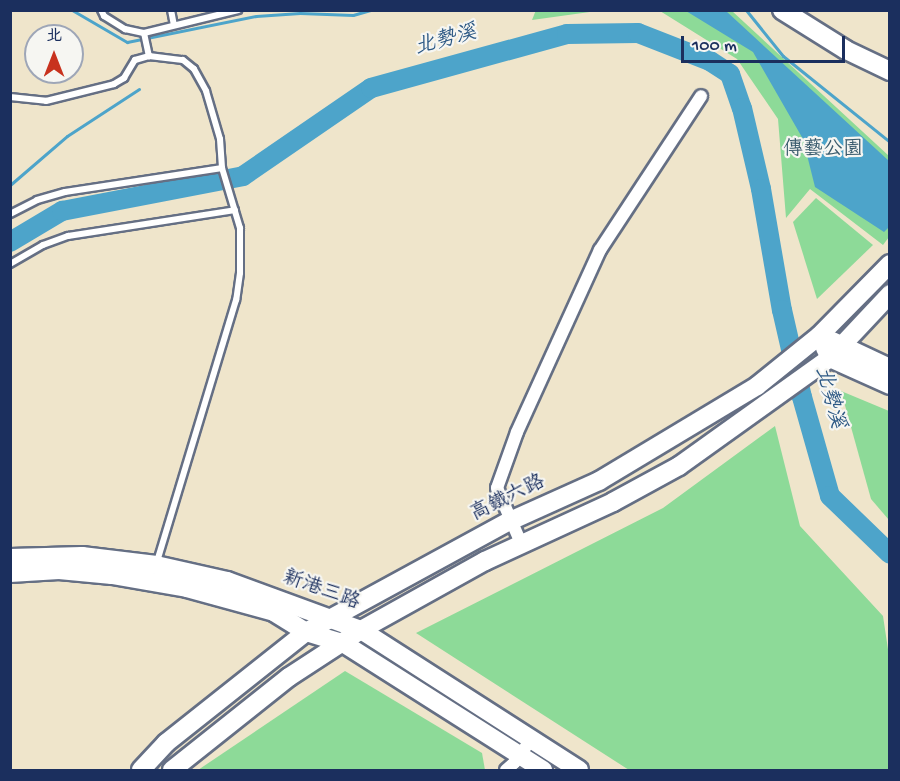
<!DOCTYPE html>
<meta charset="utf-8">
<style>
body{margin:0}
#map{position:relative;width:900px;height:781px;overflow:hidden;background:#efe5cb;font-family:"Gochi Hand","LXGW WenKai TC",sans-serif}
div>[style]{position:absolute}
.green>*{inset:0;background:#8dda98}
.water>*{inset:0;background:#4da4ca}
.stream>*{height:3px;margin:-1.5px;padding:0 1.5px;transform-origin:1.5px;border-radius:1.5px;background:#4da4ca}
.river>*{height:20px;margin:-10px;padding:0 10px;transform-origin:10px;border-radius:10px;background:#4da4ca}
.roads{filter:drop-shadow(2px 0 #656f84) drop-shadow(-2px 0 #656f84) drop-shadow(0 2px #656f84) drop-shadow(0 -2px #656f84)}
.lane>*{height:6px;margin:-3px;padding:0 3px;transform-origin:3px;border-radius:3px;background:#fff}
.street>*{height:12px;margin:-6px;padding:0 6px;transform-origin:6px;border-radius:6px;background:#fff}
.secondary>*{height:18px;margin:-9px;padding:0 9px;transform-origin:9px;border-radius:9px;background:#fff}
span{translate:-50% -50%;white-space:nowrap;text-align:center;line-height:1.15;-webkit-text-stroke:4.5px #f6f6f2;paint-order:stroke}
.park-label{font-size:20px;color:#385a6c}
.street-label{font-size:20px;color:#1b2f5e}
.water-label{font-size:21px;color:#2c5884;font-style:italic}
.frame{position:absolute;inset:0;border:12px solid #1b2f5e;pointer-events:none}
.north{position:absolute;left:24px;top:24px;width:60px;height:60px;box-sizing:border-box;background:#f6f6f2;border:2px solid #9ea6b7;border-radius:50%;rotate:0deg;font-size:16px;font-weight:700;line-height:24px;text-align:center;color:#1b2f5e}
.north::after{content:'';display:block;margin:auto;width:21px;height:27px;background:#c8321e;clip-path:polygon(50% 0,100% 100%,50% 72%,0 100%)}
.scale{position:absolute;left:681px;top:36px;width:164px;height:27px;box-sizing:border-box;border:3px solid #1b2f5e;border-top:0;padding-left:8px;font-size:18px;line-height:21px;white-space:nowrap;color:#1b2f5e;-webkit-text-stroke:4px #f6f6f2;paint-order:stroke}
</style>
<div id="map">
<div class="green">
<i style="clip-path:polygon(536px 10px,597px 10px,597px 11px,532px 20px)"></i>
<i style="clip-path:polygon(660px 11px,732px 11px,889px 156px,889px 237px,883px 245px,810px 189px,786px 218px,778px 119px,737px 59px)"></i>
<i style="clip-path:polygon(816px 198px,873px 245px,817px 299px,793px 222px)"></i>
<i style="clip-path:polygon(841px 391px,889px 411px,889px 520px,871px 499px)"></i>
<i style="clip-path:polygon(775px 426px,800px 526px,883px 616px,889px 656px,889px 770px,629px 770px,416px 633px,663px 508px)"></i>
<i style="clip-path:polygon(345px 671px,482px 753px,485px 770px,198px 770px)"></i>
</div>
<div class="water">
<i style="clip-path:polygon(686px 11px,726px 11px,889px 161px,889px 227px,884px 232px,815px 187px,803px 139px,753px 52px)"></i>
</div>
<div class="stream">
<i style="left:72px;top:10px;width:64px;rotate:30.2deg"></i>
<i style="left:127px;top:42px;width:132px;rotate:-11.4deg"></i>
<i style="left:256px;top:16px;width:44px;rotate:-3.9deg"></i>
<i style="left:300px;top:13px;width:53px;rotate:2.2deg"></i>
<i style="left:353px;top:15px;width:18px;rotate:-16deg"></i>
<i style="left:746px;top:10px;width:59px;rotate:51.2deg"></i>
<i style="left:783px;top:56px;width:137px;rotate:38.8deg"></i>
<i style="left:10px;top:185px;width:75px;rotate:-40.7deg"></i>
<i style="left:67px;top:136px;width:86px;rotate:-33.1deg"></i>
</div>
<div class="river">
<i style="left:10px;top:242px;width:61px;rotate:-30.8deg"></i>
<i style="left:62px;top:211px;width:184px;rotate:-10.9deg"></i>
<i style="left:243px;top:176px;width:155px;rotate:-34.5deg"></i>
<i style="left:371px;top:88px;width:203px;rotate:-15.4deg"></i>
<i style="left:567px;top:34px;width:71px;rotate:-0.8deg"></i>
<i style="left:638px;top:33px;width:77px;rotate:21.3deg"></i>
<i style="left:710px;top:61px;width:24px;rotate:33deg"></i>
<i style="left:730px;top:74px;width:36px;rotate:71deg"></i>
<i style="left:742px;top:108px;width:83px;rotate:76.8deg"></i>
<i style="left:761px;top:189px;width:123px;rotate:80.2deg"></i>
<i style="left:782px;top:310px;width:89px;rotate:77.1deg"></i>
<i style="left:802px;top:397px;width:103px;rotate:74.2deg"></i>
<i style="left:830px;top:496px;width:83px;rotate:44deg"></i>
</div>
<div class="roads">
<div class="lane">
<i style="left:101px;top:10px;width:7px;rotate:63deg"></i>
<i style="left:104px;top:16px;width:25px;rotate:32deg"></i>
<i style="left:125px;top:29px;width:19px;rotate:12deg"></i>
<i style="left:144px;top:33px;width:97px;rotate:-13.7deg"></i>
<i style="left:171px;top:10px;width:15px;rotate:79deg"></i>
<i style="left:144px;top:33px;width:24px;rotate:78deg"></i>
<i style="left:149px;top:56px;width:34px;rotate:7deg"></i>
<i style="left:183px;top:60px;width:14px;rotate:39deg"></i>
<i style="left:194px;top:69px;width:25px;rotate:61deg"></i>
<i style="left:206px;top:91px;width:50px;rotate:73.7deg"></i>
<i style="left:220px;top:139px;width:29px;rotate:86deg"></i>
<i style="left:222px;top:168px;width:63px;rotate:73.3deg"></i>
<i style="left:240px;top:228px;width:45px;rotate:90deg"></i>
<i style="left:240px;top:273px;width:27px;rotate:98deg"></i>
<i style="left:236px;top:300px;width:274px;rotate:106.8deg"></i>
<i style="left:10px;top:97px;width:36px;rotate:6deg"></i>
<i style="left:46px;top:101px;width:70px;rotate:-14deg"></i>
<i style="left:114px;top:84px;width:12px;rotate:-31deg"></i>
<i style="left:124px;top:78px;width:21px;rotate:-59deg"></i>
<i style="left:135px;top:60px;width:15px;rotate:-16deg"></i>
<i style="left:10px;top:214px;width:30px;rotate:-27deg"></i>
<i style="left:37px;top:200px;width:29px;rotate:-16deg"></i>
<i style="left:65px;top:192px;width:159px;rotate:-8.7deg"></i>
<i style="left:10px;top:264px;width:38px;rotate:-30deg"></i>
<i style="left:43px;top:245px;width:27px;rotate:-20deg"></i>
<i style="left:68px;top:236px;width:169px;rotate:-8.8deg"></i>
</div>
<div class="street">
<i style="left:521px;top:543px;width:60px;rotate:-113.6deg"></i>
<i style="left:497px;top:488px;width:59px;rotate:-70.3deg"></i>
<i style="left:517px;top:432px;width:200px;rotate:-65.5deg"></i>
<i style="left:600px;top:250px;width:184px;rotate:-56.7deg"></i>
<i style="left:506px;top:770px;width:11px;rotate:-41deg"></i>
<i style="left:514px;top:763px;width:29px;rotate:-54deg"></i>
</div>
<div class="secondary">
<i style="left:782px;top:10px;width:75px;rotate:32deg"></i>
<i style="left:846px;top:50px;width:49px;rotate:25.5deg"></i>
<i style="left:832px;top:341px;width:64px;rotate:25deg"></i>
<i style="left:825px;top:348px;width:11px;rotate:63deg"></i>
<i style="left:830px;top:358px;width:66px;rotate:24.2deg"></i>
<i style="left:10px;top:558px;width:72px;rotate:-1.6deg"></i>
<i style="left:82px;top:556px;width:75px;rotate:6.9deg"></i>
<i style="left:156px;top:565px;width:73px;rotate:12.7deg"></i>
<i style="left:227px;top:581px;width:143px;rotate:20.1deg"></i>
<i style="left:361px;top:630px;width:259px;rotate:32.7deg"></i>
<i style="left:10px;top:573px;width:49px;rotate:-3.5deg"></i>
<i style="left:59px;top:570px;width:53px;rotate:5.4deg"></i>
<i style="left:112px;top:575px;width:76px;rotate:9.8deg"></i>
<i style="left:187px;top:588px;width:90px;rotate:15.4deg"></i>
<i style="left:274px;top:612px;width:38px;rotate:32deg"></i>
<i style="left:306px;top:632px;width:39px;rotate:17deg"></i>
<i style="left:343px;top:643px;width:237px;rotate:32.4deg"></i>
<i style="left:141px;top:770px;width:37px;rotate:-47deg"></i>
<i style="left:166px;top:743px;width:179px;rotate:-38.4deg"></i>
<i style="left:306px;top:632px;width:232px;rotate:-28.6deg"></i>
<i style="left:510px;top:521px;width:98px;rotate:-24.2deg"></i>
<i style="left:599px;top:481px;width:184px;rotate:-31deg"></i>
<i style="left:757px;top:386px;width:80px;rotate:-38.9deg"></i>
<i style="left:819px;top:336px;width:101px;rotate:-45.4deg"></i>
<i style="left:172px;top:770px;width:149px;rotate:-38.5deg"></i>
<i style="left:289px;top:677px;width:86px;rotate:-33.1deg"></i>
<i style="left:361px;top:630px;width:142px;rotate:-29.1deg"></i>
<i style="left:485px;top:561px;width:141px;rotate:-24.7deg"></i>
<i style="left:613px;top:502px;width:75px;rotate:-28.6deg"></i>
<i style="left:679px;top:466px;width:186px;rotate:-35.6deg"></i>
<i style="left:830px;top:358px;width:88px;rotate:-46.8deg"></i>
</div>
</div>
<div class="park-label">
<span style="left:823px;top:150px">傳藝公園</span>
</div>
<div class="street-label">
<span style="left:508px;top:499px;rotate:-26deg">高鐵六路</span>
<span style="left:321px;top:591px;rotate:20deg">新港三路</span>
</div>
<div class="water-label">
<span style="left:446px;top:42px;rotate:-15deg">北勢溪</span>
<span style="left:828px;top:398px;rotate:75deg">北勢溪</span>
</div>
<div class="frame"></div>
<div class="north">北</div>
<div class="scale">100 m</div>
</div>
